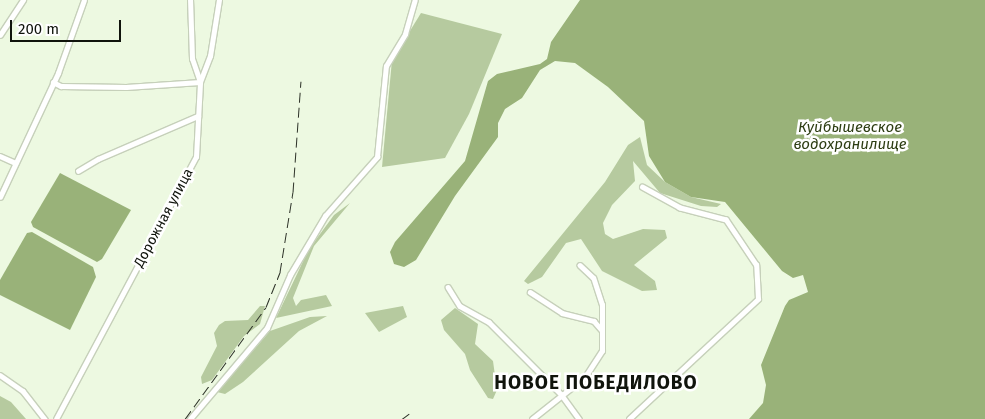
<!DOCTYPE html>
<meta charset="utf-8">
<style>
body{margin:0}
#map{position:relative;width:985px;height:419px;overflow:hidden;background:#edf9e1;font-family:"Fira Sans",sans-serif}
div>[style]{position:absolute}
.green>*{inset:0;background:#b6ca9f}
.water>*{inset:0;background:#99b279}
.roads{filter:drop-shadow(1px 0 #c6d0ba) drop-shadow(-1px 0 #c6d0ba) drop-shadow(0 1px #c6d0ba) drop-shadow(0 -1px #c6d0ba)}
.minor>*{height:4.5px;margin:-2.25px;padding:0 2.25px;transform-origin:2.25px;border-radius:2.25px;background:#fff}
.rail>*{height:1px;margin-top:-0.5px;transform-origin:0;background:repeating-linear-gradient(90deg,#2a2f25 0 10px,transparent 0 15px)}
span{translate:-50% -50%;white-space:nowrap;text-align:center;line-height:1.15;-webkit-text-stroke:5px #fff;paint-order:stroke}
.street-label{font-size:14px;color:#10140c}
.water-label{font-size:15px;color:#2d3d13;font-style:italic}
.district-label{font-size:19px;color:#10140c;font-weight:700;letter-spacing:1px}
.scale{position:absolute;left:10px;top:20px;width:111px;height:22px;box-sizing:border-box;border:2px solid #10140c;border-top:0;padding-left:6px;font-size:15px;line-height:18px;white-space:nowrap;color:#10140c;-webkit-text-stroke:4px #fff;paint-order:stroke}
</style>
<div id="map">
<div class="green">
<i style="clip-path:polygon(421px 13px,502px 34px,469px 114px,445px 158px,382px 167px,392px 60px)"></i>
<i style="clip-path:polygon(640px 137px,647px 165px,665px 182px,691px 197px,721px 204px,717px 207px,701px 206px,660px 193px,633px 161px,635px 181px,612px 205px,603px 223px,605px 234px,613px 239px,643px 229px,665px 230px,667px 238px,634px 265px,655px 281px,657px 290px,642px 291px,602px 271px,581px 239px,566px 243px,542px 277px,528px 284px,524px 281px,605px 182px,628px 145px)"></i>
<i style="clip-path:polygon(350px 203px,314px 246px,293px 298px,296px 306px,301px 300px,326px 295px,332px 306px,276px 318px,309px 249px,334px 215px)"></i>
<i style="clip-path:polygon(260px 306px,265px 306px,260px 324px,244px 336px,212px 380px,202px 384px,201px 377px,217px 346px,214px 333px,219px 325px,225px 321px,248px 320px)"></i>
<i style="clip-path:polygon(403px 306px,407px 317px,379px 332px,365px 313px)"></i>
<i style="clip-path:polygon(455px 308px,478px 324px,475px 344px,493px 361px,497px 390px,493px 399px,488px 398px,470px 370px,465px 354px,444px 330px,441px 320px)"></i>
<i style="clip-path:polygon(327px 316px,299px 331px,243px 382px,225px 394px,217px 392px,270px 331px,310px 317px)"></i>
<i style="clip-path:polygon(0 396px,11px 402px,26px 419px,0 419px)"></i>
</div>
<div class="water">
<i style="clip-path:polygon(580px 0,985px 0,985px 419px,749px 419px,763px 403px,766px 385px,761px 365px,785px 306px,789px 300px,808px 292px,803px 275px,793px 278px,782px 271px,725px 202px,691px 197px,665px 182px,649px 156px,644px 121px,608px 87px,575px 63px,555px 61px,540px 70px,522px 98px,505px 109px,498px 123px,498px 137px,455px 196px,416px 260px,404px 267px,394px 264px,390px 252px,395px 242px,465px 161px,488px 81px,497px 74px,540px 64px,547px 59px,551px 42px)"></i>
<i style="clip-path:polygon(60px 173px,131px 210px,102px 259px,97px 262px,33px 227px,31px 222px)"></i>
<i style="clip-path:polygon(32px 232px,93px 267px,96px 277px,70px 330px,0 295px,0 280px,27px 233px)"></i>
</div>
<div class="roads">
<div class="minor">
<i style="left:0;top:35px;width:42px;rotate:-56.7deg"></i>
<i style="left:53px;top:82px;width:9px;rotate:27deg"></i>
<i style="left:61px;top:86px;width:65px;rotate:0.9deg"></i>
<i style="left:126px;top:87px;width:74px;rotate:-3.9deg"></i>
<i style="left:200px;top:82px;width:24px;rotate:-109deg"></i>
<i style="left:192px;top:59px;width:59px;rotate:-91.9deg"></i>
<i style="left:0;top:156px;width:17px;rotate:24deg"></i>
<i style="left:78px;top:171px;width:23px;rotate:-31deg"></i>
<i style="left:98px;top:159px;width:109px;rotate:-23.3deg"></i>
<i style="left:0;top:197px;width:137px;rotate:-64.9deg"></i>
<i style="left:58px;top:73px;width:77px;rotate:-70.4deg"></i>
<i style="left:448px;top:287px;width:22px;rotate:58deg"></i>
<i style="left:460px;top:306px;width:33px;rotate:29deg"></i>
<i style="left:489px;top:322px;width:102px;rotate:45deg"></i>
<i style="left:561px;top:394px;width:31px;rotate:54deg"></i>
<i style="left:530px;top:292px;width:38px;rotate:33deg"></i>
<i style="left:562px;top:313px;width:33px;rotate:14deg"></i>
<i style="left:594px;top:321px;width:11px;rotate:49deg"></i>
<i style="left:0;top:375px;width:28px;rotate:35deg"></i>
<i style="left:23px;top:391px;width:36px;rotate:52deg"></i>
<i style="left:56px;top:419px;width:297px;rotate:-61.9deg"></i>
<i style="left:196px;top:157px;width:75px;rotate:-86.9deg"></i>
<i style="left:200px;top:82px;width:28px;rotate:-69deg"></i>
<i style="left:210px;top:56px;width:57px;rotate:-80.9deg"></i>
<i style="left:190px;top:419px;width:119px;rotate:-49.8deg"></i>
<i style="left:267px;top:328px;width:58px;rotate:-66.5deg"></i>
<i style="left:290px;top:275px;width:69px;rotate:-59.3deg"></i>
<i style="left:325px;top:216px;width:79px;rotate:-48.6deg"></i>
<i style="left:377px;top:157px;width:91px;rotate:-84.4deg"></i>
<i style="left:386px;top:66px;width:37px;rotate:-59deg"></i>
<i style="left:405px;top:34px;width:35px;rotate:-74deg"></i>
<i style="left:532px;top:419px;width:68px;rotate:-38.4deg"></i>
<i style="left:585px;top:377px;width:31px;rotate:-57deg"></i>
<i style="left:602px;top:351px;width:46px;rotate:-90deg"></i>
<i style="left:602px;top:305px;width:28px;rotate:-108deg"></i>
<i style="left:593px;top:278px;width:18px;rotate:-137deg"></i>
<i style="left:629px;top:419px;width:176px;rotate:-42.9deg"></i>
<i style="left:758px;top:299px;width:34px;rotate:-93deg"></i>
<i style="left:756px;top:265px;width:54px;rotate:-123.7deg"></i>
<i style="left:726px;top:220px;width:48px;rotate:-165.4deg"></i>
<i style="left:680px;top:208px;width:43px;rotate:-151.1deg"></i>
</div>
</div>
<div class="rail">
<i style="left:185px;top:419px;width:138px;rotate:-54.1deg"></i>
<i style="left:266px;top:307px;width:38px;rotate:-68deg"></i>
<i style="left:280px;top:272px;width:81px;rotate:-80.8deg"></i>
<i style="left:293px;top:192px;width:111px;rotate:-85.9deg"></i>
<i style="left:402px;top:419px;width:9px;rotate:-36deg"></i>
</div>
<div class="street-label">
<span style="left:164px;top:218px;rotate:-62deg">Дорожная улица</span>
</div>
<div class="water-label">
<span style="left:850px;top:136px">Куйбышевское<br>водохранилище</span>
</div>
<div class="district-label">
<span style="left:596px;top:383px">НОВОЕ ПОБЕДИЛОВО</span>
</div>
<div class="scale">200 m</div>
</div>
